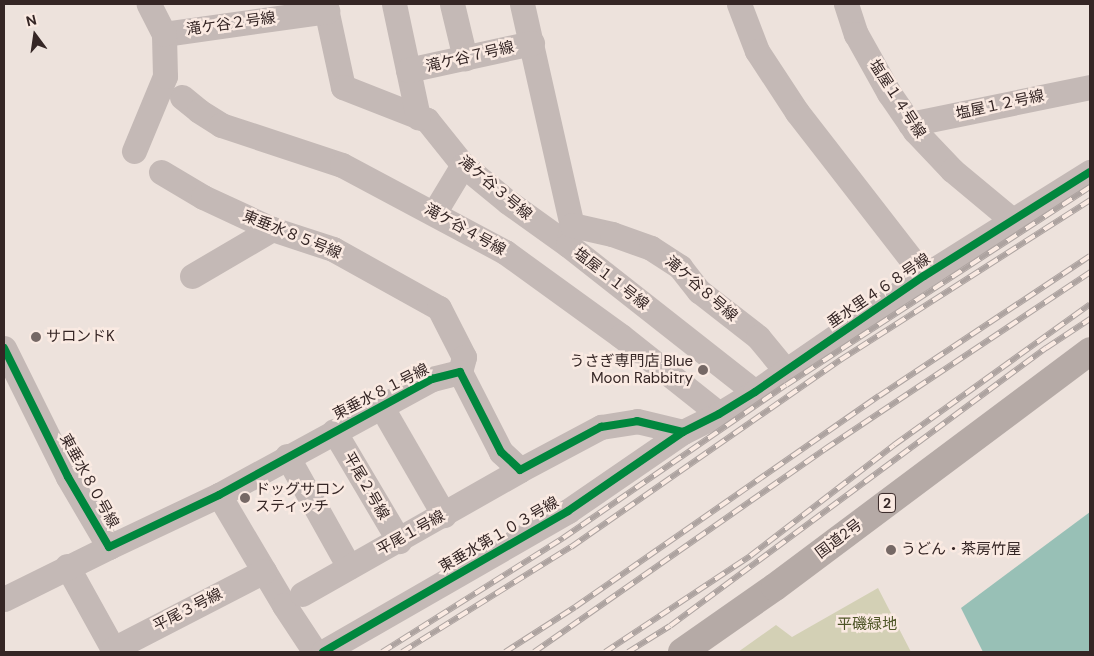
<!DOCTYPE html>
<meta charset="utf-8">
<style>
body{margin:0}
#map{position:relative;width:1094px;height:656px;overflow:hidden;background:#ede2dc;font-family:"DM Sans","Noto Sans JP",sans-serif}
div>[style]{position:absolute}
.green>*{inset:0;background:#d3d0b5}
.water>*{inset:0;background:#98c0b6}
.minor>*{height:25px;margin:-12.5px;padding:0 12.5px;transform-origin:12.5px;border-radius:12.5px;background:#c4b9b6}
.highway>*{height:28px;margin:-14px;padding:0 14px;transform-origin:14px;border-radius:14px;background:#b5aaa6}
.rail>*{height:5.5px;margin-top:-2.75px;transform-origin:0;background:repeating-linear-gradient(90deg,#faeae2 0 11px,#ada3a0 0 22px);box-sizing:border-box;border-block:1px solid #ada3a0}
.cycleway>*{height:8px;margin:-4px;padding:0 4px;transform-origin:4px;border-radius:4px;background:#00873e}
.dots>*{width:14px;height:14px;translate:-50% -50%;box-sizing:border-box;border:2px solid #faeae2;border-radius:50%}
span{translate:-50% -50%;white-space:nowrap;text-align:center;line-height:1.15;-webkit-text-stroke:5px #faeae2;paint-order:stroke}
.shield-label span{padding:1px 4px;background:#faeae2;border:1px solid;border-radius:4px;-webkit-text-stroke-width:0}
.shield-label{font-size:14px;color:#352625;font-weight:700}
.street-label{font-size:15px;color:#352625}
.poi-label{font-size:15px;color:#352625}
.left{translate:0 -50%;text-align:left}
.right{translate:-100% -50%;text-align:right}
.park-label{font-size:15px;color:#4e5527}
.frame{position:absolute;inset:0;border:5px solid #352625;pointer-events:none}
.north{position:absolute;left:10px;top:10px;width:50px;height:50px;-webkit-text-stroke:4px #faeae2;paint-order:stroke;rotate:346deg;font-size:14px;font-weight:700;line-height:20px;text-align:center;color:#352625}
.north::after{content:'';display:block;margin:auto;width:18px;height:22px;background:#352625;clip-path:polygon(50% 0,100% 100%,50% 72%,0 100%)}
</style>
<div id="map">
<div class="green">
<i style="clip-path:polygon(878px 588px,911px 652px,738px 652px,776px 625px,792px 637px)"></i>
</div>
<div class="water">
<i style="clip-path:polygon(1090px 512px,1090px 652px,983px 652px,961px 608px)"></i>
</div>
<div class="minor">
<i style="left:325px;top:4px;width:85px;rotate:77.8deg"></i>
<i style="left:343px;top:87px;width:90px;rotate:21.4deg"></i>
<i style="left:427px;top:120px;width:58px;rotate:51.3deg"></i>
<i style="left:463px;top:165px;width:58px;rotate:39.4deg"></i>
<i style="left:508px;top:202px;width:74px;rotate:35.6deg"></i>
<i style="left:394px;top:4px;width:116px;rotate:78deg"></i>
<i style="left:452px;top:4px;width:56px;rotate:76.5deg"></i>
<i style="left:522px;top:4px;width:227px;rotate:77.3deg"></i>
<i style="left:572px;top:225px;width:20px;rotate:101deg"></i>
<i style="left:568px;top:245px;width:238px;rotate:38.2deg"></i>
<i style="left:739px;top:4px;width:50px;rotate:69deg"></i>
<i style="left:757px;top:51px;width:73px;rotate:56.7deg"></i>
<i style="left:797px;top:112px;width:207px;rotate:52.2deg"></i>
<i style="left:846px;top:4px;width:32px;rotate:72deg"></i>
<i style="left:856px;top:34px;width:68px;rotate:60.8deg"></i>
<i style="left:889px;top:93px;width:46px;rotate:55.6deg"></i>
<i style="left:915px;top:131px;width:54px;rotate:46.5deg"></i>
<i style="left:952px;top:170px;width:78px;rotate:39.8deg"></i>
<i style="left:164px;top:34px;width:165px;rotate:-8deg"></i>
<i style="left:408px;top:70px;width:127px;rotate:-12.3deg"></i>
<i style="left:182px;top:97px;width:22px;rotate:39deg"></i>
<i style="left:199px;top:111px;width:26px;rotate:32deg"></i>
<i style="left:221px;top:125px;width:127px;rotate:18.3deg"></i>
<i style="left:342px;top:165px;width:185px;rotate:28.1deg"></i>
<i style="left:505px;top:252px;width:143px;rotate:35.9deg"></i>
<i style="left:621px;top:336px;width:125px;rotate:38.5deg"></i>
<i style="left:910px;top:124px;width:184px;rotate:-11.6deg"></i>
<i style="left:134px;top:151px;width:81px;rotate:-67.5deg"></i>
<i style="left:165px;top:76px;width:42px;rotate:-91.4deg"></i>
<i style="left:164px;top:34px;width:34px;rotate:-117deg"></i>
<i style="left:161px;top:172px;width:49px;rotate:30.8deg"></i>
<i style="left:203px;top:197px;width:76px;rotate:24.9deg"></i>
<i style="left:272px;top:229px;width:64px;rotate:18.2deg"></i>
<i style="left:333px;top:249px;width:121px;rotate:29.1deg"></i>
<i style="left:439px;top:308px;width:55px;rotate:63deg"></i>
<i style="left:464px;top:357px;width:16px;rotate:105deg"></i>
<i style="left:434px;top:213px;width:56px;rotate:-58.9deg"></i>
<i style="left:572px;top:225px;width:41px;rotate:12.7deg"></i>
<i style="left:612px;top:234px;width:41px;rotate:19.7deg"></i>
<i style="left:651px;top:248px;width:35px;rotate:33deg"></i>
<i style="left:680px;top:267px;width:31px;rotate:52deg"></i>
<i style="left:699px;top:291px;width:75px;rotate:37.9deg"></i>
<i style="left:758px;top:337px;width:44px;rotate:50.5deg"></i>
<i style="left:192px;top:276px;width:93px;rotate:-30.4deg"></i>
<i style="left:4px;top:348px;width:144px;rotate:63.6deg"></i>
<i style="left:68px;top:477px;width:81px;rotate:59.6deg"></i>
<i style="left:109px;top:547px;width:122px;rotate:-25.3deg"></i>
<i style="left:219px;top:495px;width:243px;rotate:-28.6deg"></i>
<i style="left:432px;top:379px;width:29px;rotate:-14deg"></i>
<i style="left:460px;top:372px;width:90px;rotate:62.9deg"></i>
<i style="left:501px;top:452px;width:26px;rotate:43deg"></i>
<i style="left:520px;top:470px;width:92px;rotate:-28deg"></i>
<i style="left:601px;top:427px;width:36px;rotate:-9deg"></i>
<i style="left:637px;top:421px;width:47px;rotate:13.4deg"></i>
<i style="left:381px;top:406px;width:126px;rotate:60deg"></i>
<i style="left:334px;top:431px;width:128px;rotate:59.4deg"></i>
<i style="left:287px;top:456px;width:127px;rotate:60.8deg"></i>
<i style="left:219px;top:495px;width:128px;rotate:59.4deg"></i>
<i style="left:284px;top:605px;width:56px;rotate:56.6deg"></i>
<i style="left:67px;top:566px;width:95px;rotate:61deg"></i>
<i style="left:113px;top:649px;width:170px;rotate:-27.3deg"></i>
<i style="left:302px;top:594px;width:251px;rotate:-29.6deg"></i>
<i style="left:4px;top:599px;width:117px;rotate:-26.3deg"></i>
<i style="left:323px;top:652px;width:283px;rotate:-29.9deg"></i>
<i style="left:568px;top:511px;width:140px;rotate:-34.5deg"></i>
<i style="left:683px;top:432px;width:40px;rotate:-26.6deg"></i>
<i style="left:719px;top:414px;width:42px;rotate:-31.4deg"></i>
<i style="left:755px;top:392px;width:205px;rotate:-34.5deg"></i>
<i style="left:924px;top:276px;width:196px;rotate:-32.1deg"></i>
</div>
<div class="highway">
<i style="left:682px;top:652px;width:113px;rotate:-35deg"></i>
<i style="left:775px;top:587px;width:394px;rotate:-36.8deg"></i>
</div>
<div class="rail">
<i style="left:382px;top:652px;width:214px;rotate:-32.2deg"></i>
<i style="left:563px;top:538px;width:270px;rotate:-34.5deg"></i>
<i style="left:786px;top:385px;width:363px;rotate:-33.1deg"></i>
<i style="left:402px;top:652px;width:199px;rotate:-31.9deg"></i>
<i style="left:571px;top:547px;width:328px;rotate:-34.8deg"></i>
<i style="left:840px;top:360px;width:297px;rotate:-32.6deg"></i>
<i style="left:505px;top:652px;width:83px;rotate:-32.7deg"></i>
<i style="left:575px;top:607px;width:370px;rotate:-34.8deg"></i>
<i style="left:879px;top:396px;width:253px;rotate:-33.6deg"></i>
<i style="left:534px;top:652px;width:355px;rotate:-34.9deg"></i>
<i style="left:825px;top:449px;width:319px;rotate:-33.7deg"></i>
<i style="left:605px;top:652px;width:174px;rotate:-33.5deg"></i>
<i style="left:750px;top:556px;width:182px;rotate:-37.6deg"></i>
<i style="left:894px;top:445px;width:241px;rotate:-35.7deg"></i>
<i style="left:628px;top:652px;width:49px;rotate:-31.8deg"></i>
<i style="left:670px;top:626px;width:468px;rotate:-36.5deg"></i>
<i style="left:1046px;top:348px;width:53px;rotate:-33.4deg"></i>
</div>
<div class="cycleway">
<i style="left:4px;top:348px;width:144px;rotate:63.6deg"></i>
<i style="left:68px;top:477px;width:81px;rotate:59.6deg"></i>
<i style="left:109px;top:547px;width:122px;rotate:-25.3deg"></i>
<i style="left:219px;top:495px;width:243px;rotate:-28.6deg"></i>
<i style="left:432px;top:379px;width:29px;rotate:-14deg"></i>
<i style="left:460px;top:372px;width:90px;rotate:62.9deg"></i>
<i style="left:501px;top:452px;width:26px;rotate:43deg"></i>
<i style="left:520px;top:470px;width:92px;rotate:-28deg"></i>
<i style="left:601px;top:427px;width:36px;rotate:-9deg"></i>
<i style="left:637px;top:421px;width:47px;rotate:13.4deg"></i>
<i style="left:323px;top:652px;width:283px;rotate:-29.9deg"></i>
<i style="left:568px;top:511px;width:140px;rotate:-34.5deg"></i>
<i style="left:683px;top:432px;width:40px;rotate:-26.6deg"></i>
<i style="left:719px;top:414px;width:42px;rotate:-31.4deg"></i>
<i style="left:755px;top:392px;width:205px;rotate:-34.5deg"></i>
<i style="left:924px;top:276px;width:196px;rotate:-32.1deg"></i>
</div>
<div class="dots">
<i style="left:36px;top:337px;background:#756865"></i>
<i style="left:703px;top:370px;background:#756865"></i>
<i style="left:245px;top:498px;background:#756865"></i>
<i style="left:891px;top:550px;background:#756865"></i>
</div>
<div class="shield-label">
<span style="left:887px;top:503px">2</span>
</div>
<div class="street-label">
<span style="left:231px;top:24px;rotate:-8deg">滝ケ谷２号線</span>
<span style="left:470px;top:57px;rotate:-13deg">滝ケ谷７号線</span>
<span style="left:897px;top:99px;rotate:57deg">塩屋１４号線</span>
<span style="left:1000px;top:105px;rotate:-12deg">塩屋１２号線</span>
<span style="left:495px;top:188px;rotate:40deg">滝ケ谷３号線</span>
<span style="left:465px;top:230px;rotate:29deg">滝ケ谷４号線</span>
<span style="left:292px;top:235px;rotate:22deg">東垂水８５号線</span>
<span style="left:611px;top:279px;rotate:38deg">塩屋１１号線</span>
<span style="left:701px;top:289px;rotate:41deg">滝ケ谷８号線</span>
<span style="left:879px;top:291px;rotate:-34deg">垂水里４６８号線</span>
<span style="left:381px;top:392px;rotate:-27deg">東垂水８１号線</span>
<span style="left:89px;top:481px;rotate:61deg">東垂水８０号線</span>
<span style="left:366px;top:486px;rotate:60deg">平尾２号線</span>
<span style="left:411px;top:533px;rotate:-29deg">平尾１号線</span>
<span style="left:499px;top:535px;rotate:-30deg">東垂水第１０３号線</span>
<span style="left:839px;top:539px;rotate:-37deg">国道2号</span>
<span style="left:188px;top:610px;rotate:-27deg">平尾３号線</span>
</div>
<div class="poi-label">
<span class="left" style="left:46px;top:337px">サロンドK</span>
<span class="right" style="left:693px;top:370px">うさぎ専門店 Blue<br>Moon Rabbitry</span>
<span class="left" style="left:255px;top:498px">ドッグサロン<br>スティッチ</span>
<span class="left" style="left:901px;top:550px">うどん・茶房竹屋</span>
</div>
<div class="park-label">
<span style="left:867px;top:625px">平磯緑地</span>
</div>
<div class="frame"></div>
<div class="north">N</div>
</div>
